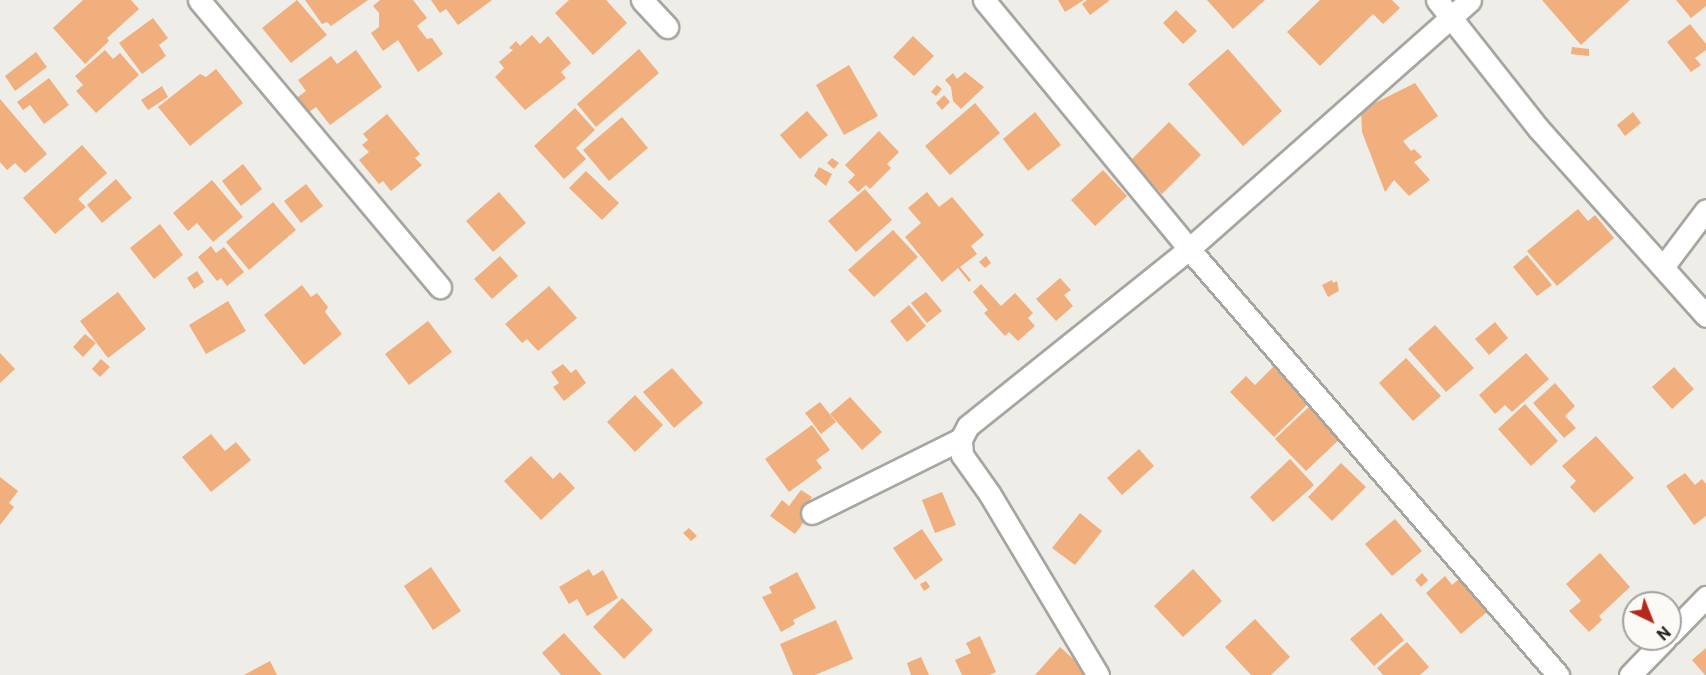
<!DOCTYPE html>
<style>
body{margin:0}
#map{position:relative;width:1706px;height:675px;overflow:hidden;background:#eeede7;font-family:Roboto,sans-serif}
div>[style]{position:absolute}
.building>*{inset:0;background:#f1af7e}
.roads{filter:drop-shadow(2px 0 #a6a5a0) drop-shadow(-2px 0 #a6a5a0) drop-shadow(0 2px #a6a5a0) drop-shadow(0 -2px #a6a5a0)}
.minor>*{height:21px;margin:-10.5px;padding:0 10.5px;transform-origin:10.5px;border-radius:10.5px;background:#fff}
span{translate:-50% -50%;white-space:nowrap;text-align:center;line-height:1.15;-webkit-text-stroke:4.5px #fcfaf5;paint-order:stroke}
.north{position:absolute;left:1622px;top:591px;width:60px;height:60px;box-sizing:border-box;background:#fcfaf5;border:2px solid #a4a29f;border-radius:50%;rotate:137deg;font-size:16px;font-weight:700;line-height:24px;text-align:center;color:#201f1d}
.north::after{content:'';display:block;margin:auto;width:21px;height:27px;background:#b6281b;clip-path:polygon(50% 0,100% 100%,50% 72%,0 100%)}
</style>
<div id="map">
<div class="building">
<i style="clip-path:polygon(83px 0,131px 0,139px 9px,107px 38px,109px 41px,85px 64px,53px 28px)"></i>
<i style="clip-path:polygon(297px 0,327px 35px,291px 63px,262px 28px)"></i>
<i style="clip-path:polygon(305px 0,368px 0,331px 26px,327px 22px,322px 24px)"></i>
<i style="clip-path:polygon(380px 0,413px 0,427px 18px,417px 26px,427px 39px,432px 38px,443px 54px,418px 72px,398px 40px,383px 51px,371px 33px,379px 27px,379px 13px,373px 6px)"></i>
<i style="clip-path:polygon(431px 0,492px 0,458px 25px,446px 9px,440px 13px)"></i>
<i style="clip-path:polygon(569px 0,606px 0,627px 23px,593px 55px,555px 13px)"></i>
<i style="clip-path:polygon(1058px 0,1084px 0,1065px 12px)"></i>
<i style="clip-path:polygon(1087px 0,1110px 0,1090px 15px,1082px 4px)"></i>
<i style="clip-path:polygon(1207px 0,1265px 0,1233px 29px)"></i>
<i style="clip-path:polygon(1320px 0,1392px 0,1400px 8px,1383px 24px,1373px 14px,1320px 66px,1287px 32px)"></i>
<i style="clip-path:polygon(1542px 0,1630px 0,1581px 45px)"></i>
<i style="clip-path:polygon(1676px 0,1706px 0,1706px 6px,1691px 18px)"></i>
<i style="clip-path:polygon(1176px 10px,1197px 31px,1183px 44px,1163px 23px)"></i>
<i style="clip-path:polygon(153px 18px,168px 38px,159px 45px,166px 56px,142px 74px,119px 43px)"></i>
<i style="clip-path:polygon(1690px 24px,1706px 44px,1706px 50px,1695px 58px,1701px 65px,1691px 72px,1667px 42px)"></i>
<i style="clip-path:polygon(532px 35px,540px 44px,548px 36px,571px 63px,561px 72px,566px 78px,525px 110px,495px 77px,504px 68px,499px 62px,513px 50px,509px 48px,516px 41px,520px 46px)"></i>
<i style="clip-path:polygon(913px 36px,934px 56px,914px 76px,893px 57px)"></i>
<i style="clip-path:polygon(1572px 47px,1589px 49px,1589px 56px,1571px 54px)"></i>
<i style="clip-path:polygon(639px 49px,659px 73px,596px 127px,577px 104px)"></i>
<i style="clip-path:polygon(1228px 49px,1282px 111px,1243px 146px,1188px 84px)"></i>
<i style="clip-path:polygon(105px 50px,113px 59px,120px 53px,139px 75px,96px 113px,76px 91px,83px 85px,75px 76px)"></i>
<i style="clip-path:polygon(356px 50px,382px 87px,330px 125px,316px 107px,302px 117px,291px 102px,306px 91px,298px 80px,331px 56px,337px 64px)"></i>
<i style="clip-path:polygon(36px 52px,47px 67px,15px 91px,5px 76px)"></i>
<i style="clip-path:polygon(849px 65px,878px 116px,844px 135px,816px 85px)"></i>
<i style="clip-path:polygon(216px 69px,243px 103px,190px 146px,158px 107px,200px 74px,206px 77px)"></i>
<i style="clip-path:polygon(965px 72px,984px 87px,961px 109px,953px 101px,951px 87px,945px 80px,953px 73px,957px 79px)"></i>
<i style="clip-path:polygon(49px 78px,69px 105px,44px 124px,30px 105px,23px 110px,17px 102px)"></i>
<i style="clip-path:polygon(1415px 83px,1438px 116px,1403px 141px,1411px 151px,1414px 149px,1422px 157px,1414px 162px,1430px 180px,1409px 196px,1394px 180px,1385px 192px,1362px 132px,1361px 110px)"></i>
<i style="clip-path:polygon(937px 85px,942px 89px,936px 96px,931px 92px)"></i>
<i style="clip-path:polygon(162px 86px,168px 97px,148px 110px,141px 100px)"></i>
<i style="clip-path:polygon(944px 95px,950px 102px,942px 110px,936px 103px)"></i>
<i style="clip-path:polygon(0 99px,47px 154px,25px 173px,15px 163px,7px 170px,0 162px)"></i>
<i style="clip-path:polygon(975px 103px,1000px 133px,950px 175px,925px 146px)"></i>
<i style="clip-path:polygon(575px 108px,595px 130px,576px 148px,586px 159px,564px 179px,534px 146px)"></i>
<i style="clip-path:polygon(807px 111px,828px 135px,800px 159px,780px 135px)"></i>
<i style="clip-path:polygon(1035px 112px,1061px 145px,1028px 171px,1003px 139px)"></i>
<i style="clip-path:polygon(1633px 112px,1641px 123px,1625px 136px,1617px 125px)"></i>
<i style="clip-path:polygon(387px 114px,420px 154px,415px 158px,422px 165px,391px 191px,383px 181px,379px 184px,359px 160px,369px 152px,362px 145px,368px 140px,363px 134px)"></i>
<i style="clip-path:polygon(622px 117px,648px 148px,609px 181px,583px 150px)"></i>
<i style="clip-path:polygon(1169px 122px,1201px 155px,1162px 194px,1130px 161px)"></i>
<i style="clip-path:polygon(879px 131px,899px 152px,887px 164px,891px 168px,870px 189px,866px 185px,858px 192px,848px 182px,855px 175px,845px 165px)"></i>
<i style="clip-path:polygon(82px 145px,107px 173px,78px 199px,86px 207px,55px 234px,23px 198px)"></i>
<i style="clip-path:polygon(832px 158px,839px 163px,834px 169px,827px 163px)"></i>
<i style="clip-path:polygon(243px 164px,262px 189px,241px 206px,222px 181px)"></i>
<i style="clip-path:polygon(819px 167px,832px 174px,826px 186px,814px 176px)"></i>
<i style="clip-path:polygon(1103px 170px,1127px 196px,1095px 226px,1071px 200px)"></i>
<i style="clip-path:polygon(586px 171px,619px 203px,602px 220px,569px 188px)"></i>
<i style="clip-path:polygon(116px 179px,132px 198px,102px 223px,87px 205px)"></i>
<i style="clip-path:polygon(212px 180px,243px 217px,213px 242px,197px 223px,188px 231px,173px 213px)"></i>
<i style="clip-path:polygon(306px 184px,323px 206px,301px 223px,284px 201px)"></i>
<i style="clip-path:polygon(865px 189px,892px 220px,856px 252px,828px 221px)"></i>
<i style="clip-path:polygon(499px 192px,526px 223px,493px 252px,466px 221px)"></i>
<i style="clip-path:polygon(927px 192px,939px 207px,952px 197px,984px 235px,971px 246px,977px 254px,960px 267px,971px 280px,969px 282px,958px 268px,942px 282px,905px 237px,921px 223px,908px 208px)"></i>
<i style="clip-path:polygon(273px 202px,296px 230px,249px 270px,226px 242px)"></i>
<i style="clip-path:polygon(1578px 209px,1588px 221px,1595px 215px,1614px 238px,1557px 286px,1527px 251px)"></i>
<i style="clip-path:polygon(160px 224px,183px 255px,154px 279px,130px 248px)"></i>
<i style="clip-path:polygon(893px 230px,918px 257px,874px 297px,848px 270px)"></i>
<i style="clip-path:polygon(211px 246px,216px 253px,224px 247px,244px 272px,227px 286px,221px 278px,217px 281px,198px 257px)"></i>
<i style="clip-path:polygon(1527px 255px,1552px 285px,1537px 296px,1513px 267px)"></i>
<i style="clip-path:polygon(500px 256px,518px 276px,492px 299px,474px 279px)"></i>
<i style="clip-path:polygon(986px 256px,991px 263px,985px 268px,979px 262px)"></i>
<i style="clip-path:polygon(197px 271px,204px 282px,194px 289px,187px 278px)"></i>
<i style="clip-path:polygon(1060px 278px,1071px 290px,1064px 295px,1073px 306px,1056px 321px,1036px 299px)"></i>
<i style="clip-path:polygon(1332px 280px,1333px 283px,1337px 281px,1339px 291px,1328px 297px,1322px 285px)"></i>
<i style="clip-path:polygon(981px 284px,1001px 306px,1015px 293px,1033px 313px,1028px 318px,1035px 326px,1018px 341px,1009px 332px,1005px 336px,984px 313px,988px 310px,973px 292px)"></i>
<i style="clip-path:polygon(302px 285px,311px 297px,317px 293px,328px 307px,325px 312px,342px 334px,304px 365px,264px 315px)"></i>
<i style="clip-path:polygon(549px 286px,577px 318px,538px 351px,527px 339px,522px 343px,505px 324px)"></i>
<i style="clip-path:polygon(118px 292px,146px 329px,108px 358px,80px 321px)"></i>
<i style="clip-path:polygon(926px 292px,942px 311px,927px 323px,911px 303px)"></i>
<i style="clip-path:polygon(228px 301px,246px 331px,206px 354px,189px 325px)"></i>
<i style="clip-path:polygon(909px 305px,926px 326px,907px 342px,890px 321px)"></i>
<i style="clip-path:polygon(428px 321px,452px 352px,409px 385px,385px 354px)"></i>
<i style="clip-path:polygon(1495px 322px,1508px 338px,1489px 355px,1475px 339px)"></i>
<i style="clip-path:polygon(1435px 325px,1474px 368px,1446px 392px,1408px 349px)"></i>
<i style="clip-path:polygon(85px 334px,96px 343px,83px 357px,73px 347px)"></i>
<i style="clip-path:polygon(0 353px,15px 369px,0 383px)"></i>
<i style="clip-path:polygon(1526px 353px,1549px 379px,1512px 412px,1505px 405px,1495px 414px,1479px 395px)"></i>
<i style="clip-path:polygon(1406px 358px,1441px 396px,1413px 421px,1379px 383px)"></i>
<i style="clip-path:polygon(101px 359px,110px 367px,100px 377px,92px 369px)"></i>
<i style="clip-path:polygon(563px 364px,571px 373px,576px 369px,586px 383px,564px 401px,553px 387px,559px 383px,551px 372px)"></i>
<i style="clip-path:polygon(1274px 366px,1309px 403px,1274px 437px,1230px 392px,1246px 376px,1255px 385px)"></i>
<i style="clip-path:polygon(1674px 367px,1694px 389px,1672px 409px,1652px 387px)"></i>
<i style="clip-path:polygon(672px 368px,703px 403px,674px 428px,643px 392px)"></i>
<i style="clip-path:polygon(1555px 383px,1575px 406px,1565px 416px,1576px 428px,1564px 438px,1533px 403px)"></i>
<i style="clip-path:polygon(635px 395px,663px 425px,635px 452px,607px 422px)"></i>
<i style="clip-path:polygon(850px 397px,882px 432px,862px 450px,830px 414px)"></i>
<i style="clip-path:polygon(1315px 401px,1346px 433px,1306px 471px,1275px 439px)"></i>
<i style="clip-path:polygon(820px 402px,836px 422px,821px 434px,805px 413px)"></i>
<i style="clip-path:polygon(1525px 404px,1558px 441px,1531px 466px,1498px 429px)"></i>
<i style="clip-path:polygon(812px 425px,830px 450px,816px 460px,822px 468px,789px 492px,765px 459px)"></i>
<i style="clip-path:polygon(211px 434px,225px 451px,236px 442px,251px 460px,211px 492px,182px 457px)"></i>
<i style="clip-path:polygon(1596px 436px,1634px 478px,1594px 513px,1570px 487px,1576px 481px,1562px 466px)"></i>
<i style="clip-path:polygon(1139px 449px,1154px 466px,1122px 495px,1107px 478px)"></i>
<i style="clip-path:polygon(531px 456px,553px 479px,560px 472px,575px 488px,541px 520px,504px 481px)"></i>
<i style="clip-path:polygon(1290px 459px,1314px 485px,1273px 522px,1250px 497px)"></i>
<i style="clip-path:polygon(1341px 463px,1366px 487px,1332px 521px,1308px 497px)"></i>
<i style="clip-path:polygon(1685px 473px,1695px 485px,1702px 479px,1706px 484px,1706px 516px,1694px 525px,1666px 486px)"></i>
<i style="clip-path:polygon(0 477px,18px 491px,9px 503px,14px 507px,0 525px)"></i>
<i style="clip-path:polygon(801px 490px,812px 497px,803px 510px,809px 515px,795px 534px,770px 516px,782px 500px,789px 506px)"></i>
<i style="clip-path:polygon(942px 492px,956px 525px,935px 533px,922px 500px)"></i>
<i style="clip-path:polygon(1080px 513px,1102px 531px,1075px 565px,1052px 548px)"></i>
<i style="clip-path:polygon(1395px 519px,1422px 551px,1392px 576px,1365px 544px)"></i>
<i style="clip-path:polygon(689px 528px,697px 536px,691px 541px,683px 533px)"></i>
<i style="clip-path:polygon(922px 529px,943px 560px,915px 580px,893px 548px)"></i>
<i style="clip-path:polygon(1600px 553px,1630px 587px,1599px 616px,1602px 620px,1589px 632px,1569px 611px,1581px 601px,1566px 584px)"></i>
<i style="clip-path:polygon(431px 567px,461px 611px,433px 630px,404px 586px)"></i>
<i style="clip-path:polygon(589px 569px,593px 576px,603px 570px,618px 598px,587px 616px,577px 599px,569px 604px,559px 587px)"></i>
<i style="clip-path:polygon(1193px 569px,1222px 601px,1183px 637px,1154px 606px)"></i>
<i style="clip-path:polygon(797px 572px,816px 608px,793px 620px,795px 624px,781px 632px,762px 597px,772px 593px,769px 587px)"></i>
<i style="clip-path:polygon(1467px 572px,1495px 605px,1461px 634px,1426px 593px,1445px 576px,1452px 585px)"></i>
<i style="clip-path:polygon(1422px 573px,1428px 580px,1421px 587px,1415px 580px)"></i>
<i style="clip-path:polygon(926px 581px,930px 587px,924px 591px,920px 584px)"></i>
<i style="clip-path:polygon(622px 598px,653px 630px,624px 659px,593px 627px)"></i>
<i style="clip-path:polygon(1381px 613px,1404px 640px,1374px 666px,1350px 639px)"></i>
<i style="clip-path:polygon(1255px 619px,1290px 657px,1271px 675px,1251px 675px,1225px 647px)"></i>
<i style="clip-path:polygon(836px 620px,853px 659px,815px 675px,793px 675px,780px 644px)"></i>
<i style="clip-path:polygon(564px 633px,602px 675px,561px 675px,542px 653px)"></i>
<i style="clip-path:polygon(980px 636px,996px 672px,990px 675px,962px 675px,955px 660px,971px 653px,966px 643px)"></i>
<i style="clip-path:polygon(1407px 642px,1429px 667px,1420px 675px,1383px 675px,1377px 668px)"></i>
<i style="clip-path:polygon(1060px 647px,1091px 675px,1035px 675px)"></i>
<i style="clip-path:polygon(1706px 648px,1706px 675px,1705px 675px,1692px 660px)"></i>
<i style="clip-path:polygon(921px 657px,929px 675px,911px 675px,907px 663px)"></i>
<i style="clip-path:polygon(270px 661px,277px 675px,244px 675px)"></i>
</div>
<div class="roads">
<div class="minor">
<i style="left:199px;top:0;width:375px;rotate:50deg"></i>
<i style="left:642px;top:0;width:37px;rotate:47deg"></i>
<i style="left:984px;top:0;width:323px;rotate:50.5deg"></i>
<i style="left:1189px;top:249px;width:564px;rotate:49.1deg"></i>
<i style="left:1437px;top:0;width:163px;rotate:51.7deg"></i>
<i style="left:1538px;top:128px;width:252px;rotate:48.2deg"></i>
<i style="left:1663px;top:267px;width:71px;rotate:-53deg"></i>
<i style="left:812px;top:513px;width:166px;rotate:-26.4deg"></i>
<i style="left:1670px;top:634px;width:52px;rotate:-45.8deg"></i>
<i style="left:1098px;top:675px;width:212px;rotate:-120.9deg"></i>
<i style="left:989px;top:493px;width:47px;rotate:-125.4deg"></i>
<i style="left:962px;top:455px;width:16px;rotate:-94deg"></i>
<i style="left:961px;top:439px;width:15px;rotate:-62deg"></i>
<i style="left:968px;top:426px;width:283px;rotate:-38.7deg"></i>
<i style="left:1189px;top:249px;width:375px;rotate:-41.5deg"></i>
<i style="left:1630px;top:675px;width:50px;rotate:-45.8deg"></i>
</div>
</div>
<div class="north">N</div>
</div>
